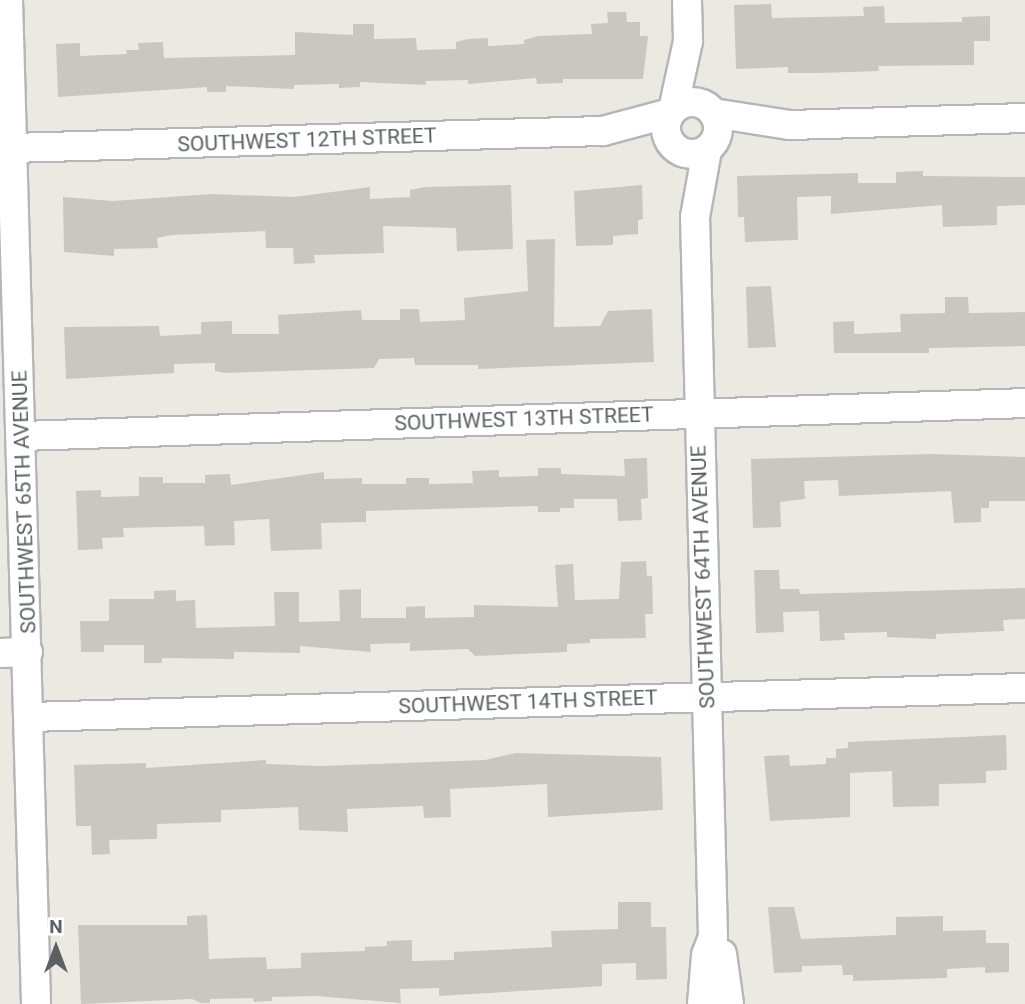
<!DOCTYPE html>
<style>
body{margin:0}
#map{position:relative;width:1025px;height:1004px;overflow:hidden;background:#ece9e3;font-family:Roboto,sans-serif}
div>[style]{position:absolute}
.building>*{inset:0;background:#cac6c2}
.roads{filter:drop-shadow(2px 0 #b4b6b9) drop-shadow(-2px 0 #b4b6b9) drop-shadow(0 2px #b4b6b9) drop-shadow(0 -2px #b4b6b9)}
.minor>*{height:28px;margin:-14px;padding:0 14px;transform-origin:14px;border-radius:14px;background:#fff}
.minor>.ring{margin:-14px;padding:0;box-sizing:content-box;background:none;border:28px solid #fff;border-radius:50%}
span{translate:-50% -50%;white-space:nowrap;text-align:center;line-height:1.15;-webkit-text-stroke:5px #fff;paint-order:stroke}
.street-label{font-size:21px;color:#5b6062}
.north{position:absolute;left:21px;top:913px;width:70px;height:70px;-webkit-text-stroke:5px #fff;paint-order:stroke;rotate:0deg;font-size:19px;font-weight:700;line-height:28px;text-align:center;color:#5b6062}
.north::after{content:'';display:block;margin:auto;width:24px;height:32px;background:#5b6062;clip-path:polygon(50% 0,100% 100%,50% 72%,0 100%)}
</style>
<div id="map">
<div class="building">
<i style="clip-path:polygon(771px 4px,772px 18px,864px 16px,863px 7px,884px 6px,885px 23px,962px 22px,962px 17px,990px 16px,990px 41px,974px 41px,974px 65px,878px 66px,879px 71px,819px 73px,788px 73px,788px 67px,736px 69px,734px 5px)"></i>
<i style="clip-path:polygon(607px 12px,626px 12px,627px 22px,640px 22px,640px 36px,648px 36px,643px 79px,563px 79px,563px 83px,537px 84px,536px 78px,468px 84px,468px 80px,426px 81px,426px 85px,360px 82px,360px 87px,339px 88px,339px 84px,294px 85px,294px 89px,226px 86px,226px 92px,207px 92px,207px 87px,58px 97px,56px 44px,80px 43px,80px 56px,127px 54px,126px 50px,139px 50px,138px 43px,163px 42px,164px 58px,295px 55px,295px 32px,353px 35px,353px 24px,374px 24px,374px 39px,416px 38px,417px 50px,456px 49px,456px 42px,468px 39px,488px 38px,488px 46px,524px 44px,524px 40px,538px 36px,592px 34px,591px 24px,608px 23px)"></i>
<i style="clip-path:polygon(923px 171px,923px 176px,1025px 177px,1025px 205px,997px 206px,997px 225px,943px 227px,942px 205px,831px 214px,831px 196px,797px 197px,798px 240px,745px 242px,744px 217px,738px 217px,737px 176px,858px 173px,858px 183px,896px 183px,896px 172px)"></i>
<i style="clip-path:polygon(511px 185px,513px 249px,457px 251px,456px 228px,383px 226px,384px 253px,314px 255px,315px 263px,294px 264px,293px 248px,266px 248px,265px 231px,172px 235px,157px 238px,158px 248px,114px 249px,114px 256px,64px 252px,63px 197px,113px 201px,211px 194px,294px 197px,370px 187px,370px 199px,410px 197px,410px 190px,426px 187px)"></i>
<i style="clip-path:polygon(642px 185px,643px 219px,638px 220px,638px 234px,613px 236px,613px 245px,576px 246px,574px 191px)"></i>
<i style="clip-path:polygon(555px 239px,554px 327px,600px 326px,608px 311px,652px 309px,654px 362px,478px 369px,478px 365px,415px 365px,414px 358px,379px 359px,374px 368px,225px 373px,215px 371px,215px 363px,174px 364px,174px 373px,66px 379px,64px 327px,159px 326px,160px 336px,201px 334px,201px 322px,232px 321px,232px 334px,279px 334px,278px 315px,361px 310px,362px 320px,400px 320px,400px 309px,419px 309px,420px 322px,465px 320px,464px 298px,528px 291px,526px 240px)"></i>
<i style="clip-path:polygon(771px 286px,776px 347px,748px 348px,746px 287px)"></i>
<i style="clip-path:polygon(945px 297px,968px 297px,969px 313px,1025px 312px,1025px 346px,929px 348px,929px 353px,834px 353px,833px 322px,854px 321px,854px 334px,901px 332px,900px 314px,945px 313px)"></i>
<i style="clip-path:polygon(931px 454px,1025px 457px,1025px 501px,989px 501px,989px 508px,981px 508px,981px 522px,954px 523px,951px 491px,839px 496px,838px 480px,804px 481px,805px 499px,780px 502px,781px 527px,753px 528px,751px 459px)"></i>
<i style="clip-path:polygon(647px 458px,648px 498px,641px 499px,642px 520px,618px 521px,617px 499px,574px 499px,574px 508px,560px 508px,560px 512px,538px 512px,538px 506px,366px 511px,366px 522px,321px 523px,322px 549px,271px 551px,269px 519px,234px 521px,235px 545px,205px 546px,204px 526px,123px 528px,124px 537px,102px 538px,103px 549px,78px 550px,76px 491px,101px 490px,101px 497px,139px 496px,139px 477px,163px 477px,163px 483px,205px 483px,205px 475px,230px 474px,231px 485px,324px 472px,324px 479px,362px 478px,362px 484px,406px 484px,406px 478px,429px 478px,429px 484px,473px 483px,472px 471px,499px 470px,499px 477px,538px 476px,538px 468px,561px 468px,561px 474px,625px 476px,624px 459px)"></i>
<i style="clip-path:polygon(646px 561px,647px 576px,652px 576px,653px 614px,645px 614px,646px 638px,590px 639px,590px 643px,567px 644px,567px 652px,475px 656px,468px 649px,410px 651px,410px 643px,370px 644px,371px 652px,300px 646px,300px 653px,234px 652px,234px 659px,162px 658px,162px 663px,144px 663px,144px 645px,104px 645px,104px 652px,81px 652px,80px 621px,109px 621px,109px 599px,154px 599px,154px 591px,176px 590px,176px 601px,195px 600px,196px 628px,275px 626px,274px 592px,299px 592px,299px 622px,340px 621px,339px 590px,361px 589px,361px 618px,406px 618px,406px 607px,425px 606px,425px 618px,474px 617px,474px 605px,558px 607px,555px 565px,573px 564px,575px 600px,619px 599px,621px 562px)"></i>
<i style="clip-path:polygon(754px 570px,779px 570px,780px 589px,799px 589px,800px 594px,1025px 588px,1025px 619px,1003px 620px,1004px 631px,936px 634px,936px 639px,887px 637px,887px 632px,844px 633px,845px 640px,820px 641px,819px 611px,783px 612px,784px 632px,756px 633px)"></i>
<i style="clip-path:polygon(1006px 735px,1007px 770px,986px 771px,986px 783px,939px 784px,939px 806px,893px 807px,892px 771px,850px 773px,850px 817px,770px 821px,764px 756px,789px 755px,790px 766px,826px 764px,826px 758px,836px 758px,836px 749px,848px 748px,848px 742px)"></i>
<i style="clip-path:polygon(516px 753px,661px 757px,663px 810px,548px 817px,547px 784px,450px 789px,451px 817px,424px 818px,423px 806px,347px 809px,348px 832px,299px 830px,298px 807px,221px 810px,221px 822px,157px 824px,157px 839px,109px 840px,110px 854px,92px 855px,91px 826px,76px 826px,74px 765px,146px 763px,146px 768px,266px 760px,266px 764px,321px 766px,485px 760px)"></i>
<i style="clip-path:polygon(618px 902px,651px 902px,651px 927px,666px 927px,667px 979px,636px 980px,636px 963px,602px 964px,602px 986px,439px 996px,439px 988px,400px 989px,401px 1003px,316px 996px,272px 997px,272px 1001px,254px 1002px,253px 998px,210px 999px,210px 1003px,201px 1003px,192px 999px,81px 1004px,78px 925px,187px 925px,187px 916px,207px 915px,209px 959px,266px 957px,267px 969px,301px 968px,301px 953px,365px 951px,365px 947px,387px 946px,387px 941px,412px 940px,412px 961px,454px 960px,454px 952px,552px 947px,551px 931px,618px 929px)"></i>
<i style="clip-path:polygon(768px 907px,794px 907px,801px 939px,896px 935px,896px 917px,943px 916px,943px 931px,986px 930px,986px 943px,1009px 943px,1009px 972px,985px 973px,985px 967px,947px 969px,947px 978px,853px 981px,853px 975px,843px 975px,842px 965px,802px 966px,802px 972px,774px 973px)"></i>
</div>
<div class="roads">
<div class="minor">
<i style="left:8px;top:0;width:1004px;rotate:88.4deg"></i>
<i class="ring" style="left:666px;top:102px;width:24px;height:24px"></i>
<i style="left:673px;top:110px;width:71px;rotate:-77.7deg"></i>
<i style="left:688px;top:41px;width:41px;rotate:-91.4deg"></i>
<i style="left:713px;top:113px;width:78px;rotate:8.9deg"></i>
<i style="left:790px;top:125px;width:235px;rotate:-1.7deg"></i>
<i style="left:12px;top:148px;width:591px;rotate:-1.65deg"></i>
<i style="left:603px;top:131px;width:69px;rotate:-15deg"></i>
<i style="left:22px;top:436px;width:1004px;rotate:-1.88deg"></i>
<i style="left:0;top:653px;width:28px;rotate:-2deg"></i>
<i style="left:30px;top:717px;width:995px;rotate:-1.67deg"></i>
<i style="left:722px;top:954px;width:50px;rotate:82deg"></i>
<i style="left:702px;top:1004px;width:49px;rotate:-85.3deg"></i>
<i style="left:706px;top:955px;width:19px;rotate:-69deg"></i>
<i style="left:713px;top:937px;width:720px;rotate:-91.43deg"></i>
<i style="left:695px;top:217px;width:68px;rotate:-79.8deg"></i>
</div>
</div>
<div class="street-label">
<span style="left:307px;top:140px;rotate:-2deg">SOUTHWEST 12TH STREET</span>
<span style="left:524px;top:419px;rotate:-2deg">SOUTHWEST 13TH STREET</span>
<span style="left:24px;top:502px;rotate:-92deg">SOUTHWEST 65TH AVENUE</span>
<span style="left:703px;top:577px;rotate:-92deg">SOUTHWEST 64TH AVENUE</span>
<span style="left:528px;top:702px;rotate:-2deg">SOUTHWEST 14TH STREET</span>
</div>
<div class="north">N</div>
</div>
